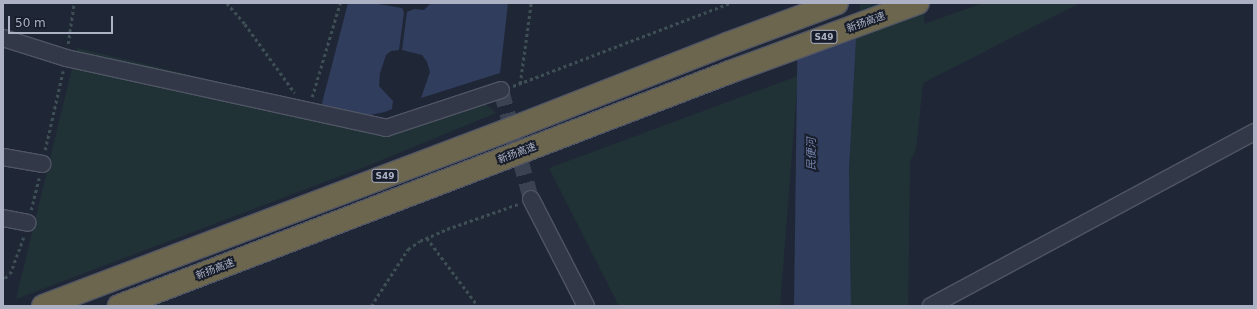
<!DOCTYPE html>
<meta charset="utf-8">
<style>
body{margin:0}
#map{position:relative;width:1257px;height:309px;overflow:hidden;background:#1f2636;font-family:"DejaVu Sans","Noto Sans SC",sans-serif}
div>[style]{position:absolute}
.green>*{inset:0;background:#213237}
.water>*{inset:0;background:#303d5c}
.pier>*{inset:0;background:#1f2636}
.minor-tunnel>*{height:16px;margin-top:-8px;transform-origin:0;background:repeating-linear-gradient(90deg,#3b4252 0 16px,transparent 0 24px)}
.path>*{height:2.5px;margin-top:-1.25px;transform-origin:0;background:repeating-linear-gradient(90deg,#3e4f55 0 3px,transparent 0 6px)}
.roads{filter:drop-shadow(1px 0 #505565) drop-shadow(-1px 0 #505565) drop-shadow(0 1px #505565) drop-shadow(0 -1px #505565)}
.minor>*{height:16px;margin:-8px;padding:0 8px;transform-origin:8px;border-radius:8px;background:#323847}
.highway>*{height:22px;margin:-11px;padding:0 11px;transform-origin:11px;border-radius:11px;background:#6d664f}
span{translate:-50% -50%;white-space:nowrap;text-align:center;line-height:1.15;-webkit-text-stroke:4px #181d2b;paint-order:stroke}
.shield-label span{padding:1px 3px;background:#181d2b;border:1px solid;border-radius:3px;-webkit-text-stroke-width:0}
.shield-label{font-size:9px;color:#acb2c4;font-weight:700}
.street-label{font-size:10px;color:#acb2c4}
.water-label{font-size:11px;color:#7485ad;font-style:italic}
.frame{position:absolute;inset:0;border:4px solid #acb2c4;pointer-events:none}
.scale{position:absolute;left:8px;top:16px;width:105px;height:18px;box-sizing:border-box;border:2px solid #acb2c4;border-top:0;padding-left:5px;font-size:12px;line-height:14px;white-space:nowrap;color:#acb2c4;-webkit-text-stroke:3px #181d2b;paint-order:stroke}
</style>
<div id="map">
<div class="green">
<i style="clip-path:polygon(858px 3px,924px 3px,924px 24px,983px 3px,1080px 3px,923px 83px,916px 149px,910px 161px,908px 306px,851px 306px,849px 170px)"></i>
<i style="clip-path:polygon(77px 48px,305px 102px,303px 118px,384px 136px,484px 102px,496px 113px,372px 164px,16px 299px)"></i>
<i style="clip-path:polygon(798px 76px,780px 306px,619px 306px,549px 168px)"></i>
</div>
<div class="water">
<i style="clip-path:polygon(348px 3px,373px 3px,402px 8px,404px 12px,399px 50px,391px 51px,386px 55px,380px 73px,379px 86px,393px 101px,392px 109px,385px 112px,365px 116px,321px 107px)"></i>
<i style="clip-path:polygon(431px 3px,508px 3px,500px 73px,421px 98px,430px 72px,427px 62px,422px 55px,402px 50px,407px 12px,414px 9px,424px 10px)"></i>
<i style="clip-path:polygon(798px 3px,858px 3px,849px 170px,851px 306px,794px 306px)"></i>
</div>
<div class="pier">
<i style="clip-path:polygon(796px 3px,860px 3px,858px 38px,795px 60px)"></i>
</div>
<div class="minor-tunnel">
<i style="left:501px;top:90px;width:113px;rotate:74.6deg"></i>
</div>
<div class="path">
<i style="left:227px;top:3px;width:28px;rotate:49deg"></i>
<i style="left:245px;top:24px;width:85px;rotate:54.1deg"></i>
<i style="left:68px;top:44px;width:41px;rotate:-81.7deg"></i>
<i style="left:520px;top:84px;width:82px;rotate:-82.3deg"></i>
<i style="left:513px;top:86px;width:232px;rotate:-20.9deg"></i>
<i style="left:312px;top:97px;width:98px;rotate:-73.4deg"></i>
<i style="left:45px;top:150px;width:81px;rotate:-77.2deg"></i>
<i style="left:31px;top:210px;width:33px;rotate:-76deg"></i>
<i style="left:427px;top:238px;width:85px;rotate:53.1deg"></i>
<i style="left:3px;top:278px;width:2px"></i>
<i style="left:5px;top:278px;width:6px;rotate:-39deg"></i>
<i style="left:10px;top:274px;width:40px;rotate:-69.8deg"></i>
<i style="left:371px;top:306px;width:68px;rotate:-57deg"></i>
<i style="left:408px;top:249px;width:14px;rotate:-34deg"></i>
<i style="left:420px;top:241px;width:30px;rotate:-24deg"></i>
<i style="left:447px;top:229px;width:75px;rotate:-19.4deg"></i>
</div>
<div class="roads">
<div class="minor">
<i style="left:3px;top:38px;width:66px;rotate:17.6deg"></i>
<i style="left:66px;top:58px;width:328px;rotate:12.3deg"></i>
<i style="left:386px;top:128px;width:121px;rotate:-18.3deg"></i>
<i style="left:3px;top:157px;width:40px;rotate:10deg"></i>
<i style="left:531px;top:199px;width:120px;rotate:62.8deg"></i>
<i style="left:3px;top:218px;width:25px;rotate:11deg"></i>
<i style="left:931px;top:306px;width:367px;rotate:-28.3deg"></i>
</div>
<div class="highway">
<i style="left:43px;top:306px;width:503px;rotate:-20.74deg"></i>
<i style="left:513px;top:128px;width:230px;rotate:-21.4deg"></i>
<i style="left:727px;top:44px;width:117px;rotate:-20.4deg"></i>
<i style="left:119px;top:306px;width:654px;rotate:-20.96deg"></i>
<i style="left:730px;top:72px;width:200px;rotate:-20.2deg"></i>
</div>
</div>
<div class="shield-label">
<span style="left:824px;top:37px">S49</span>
<span style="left:385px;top:176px">S49</span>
</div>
<div class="street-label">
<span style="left:866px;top:22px;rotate:-20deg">新扬高速</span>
<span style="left:517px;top:153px;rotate:-21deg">新扬高速</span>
<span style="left:215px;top:269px;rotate:-21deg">新扬高速</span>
</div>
<div class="water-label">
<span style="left:812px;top:154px;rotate:-90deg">民便河</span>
</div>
<div class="frame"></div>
<div class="scale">50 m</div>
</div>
